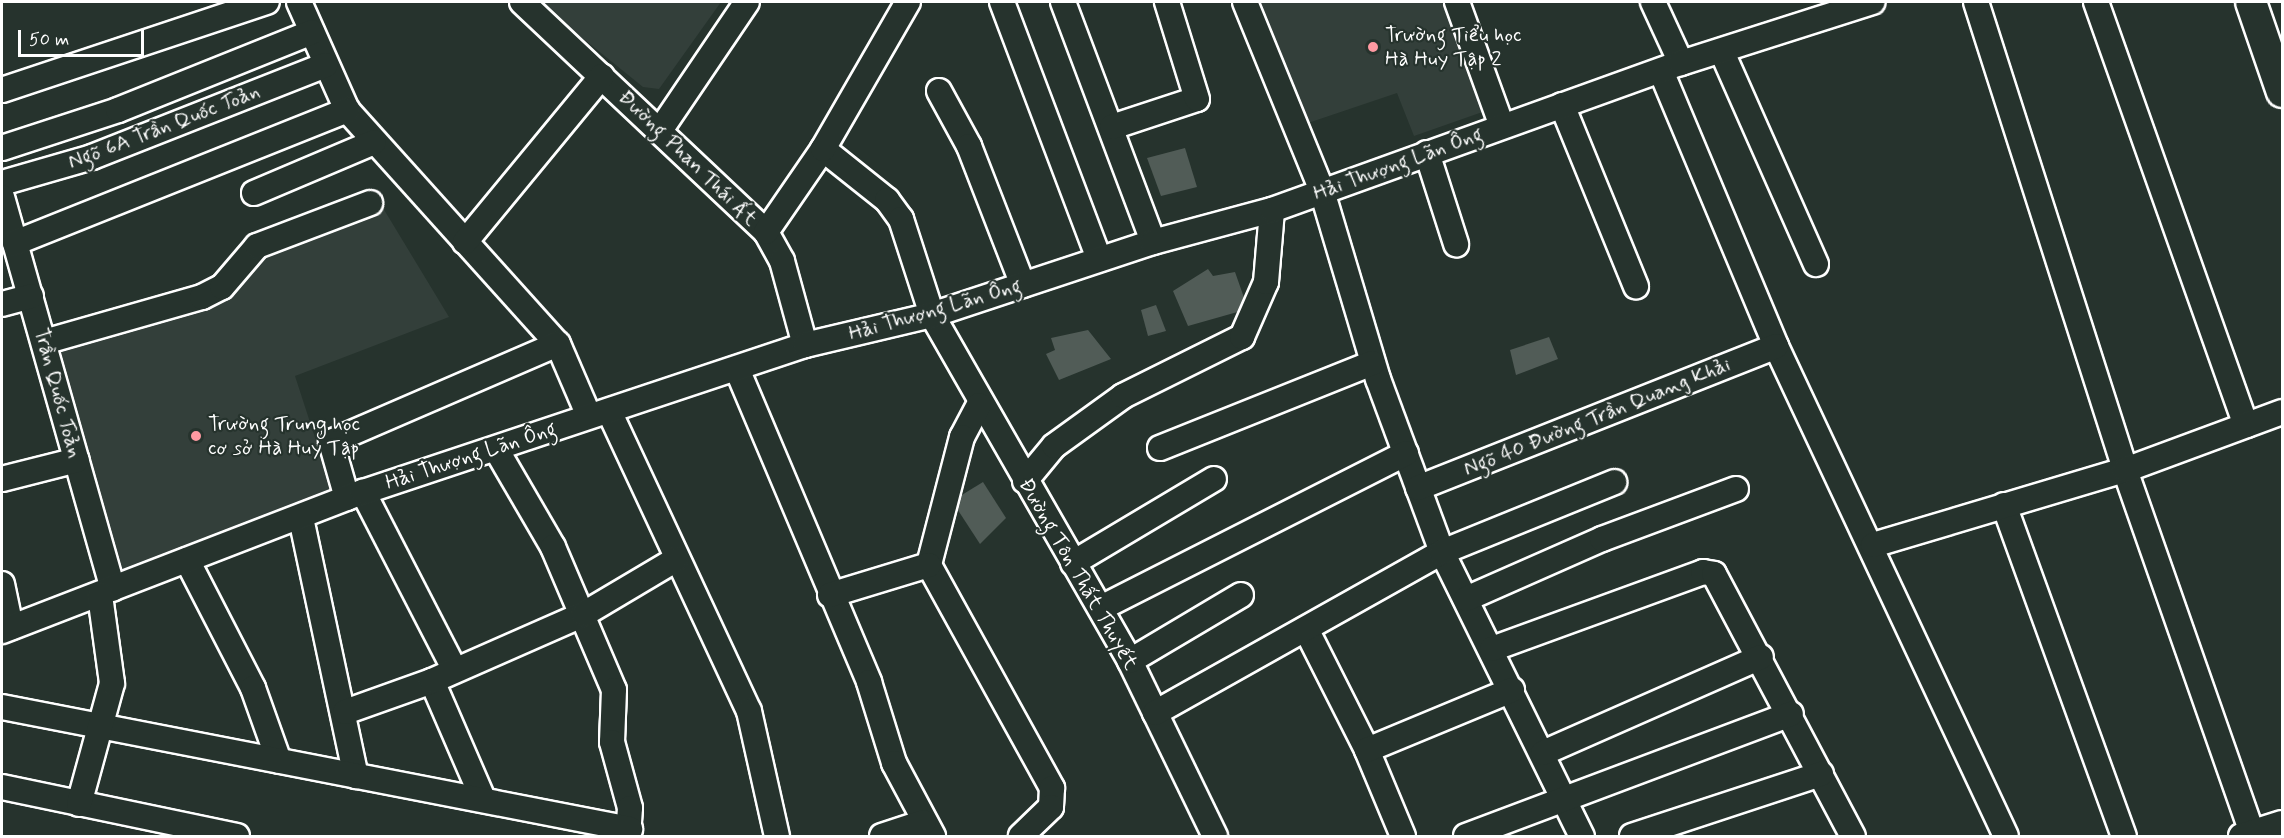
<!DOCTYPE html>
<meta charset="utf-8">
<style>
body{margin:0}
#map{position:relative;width:2284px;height:838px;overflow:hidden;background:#26332d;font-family:Mynerve,sans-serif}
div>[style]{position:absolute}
.built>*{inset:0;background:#333f3a}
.building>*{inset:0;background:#515c57}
.roads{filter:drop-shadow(2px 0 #fff) drop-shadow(-2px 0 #fff) drop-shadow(0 2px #fff) drop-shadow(0 -2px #fff)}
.minor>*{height:24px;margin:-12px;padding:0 12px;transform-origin:12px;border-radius:12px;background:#26332d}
.major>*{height:30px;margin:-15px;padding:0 15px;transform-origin:15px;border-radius:15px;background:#26332d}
.dots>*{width:16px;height:16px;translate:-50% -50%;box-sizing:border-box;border:3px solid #26332d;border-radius:50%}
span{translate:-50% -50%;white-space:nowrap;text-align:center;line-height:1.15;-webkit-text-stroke:4.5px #26332d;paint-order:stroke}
.poi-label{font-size:21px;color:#fff}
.left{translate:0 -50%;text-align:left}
.street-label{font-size:21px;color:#fff}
.frame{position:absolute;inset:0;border:3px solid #fff;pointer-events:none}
.scale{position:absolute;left:18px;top:30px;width:126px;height:27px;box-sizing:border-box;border:3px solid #fff;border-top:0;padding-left:8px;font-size:18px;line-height:21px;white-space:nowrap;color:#fff;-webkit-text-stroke:4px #26332d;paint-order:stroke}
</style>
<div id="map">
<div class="built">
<i style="clip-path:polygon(538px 2px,721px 2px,659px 89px,643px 87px)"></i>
<i style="clip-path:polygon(1261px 2px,1449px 2px,1491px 109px,1414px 136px,1397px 93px,1308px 123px)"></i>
<i style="clip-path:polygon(383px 208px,449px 317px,295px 376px,334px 496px,118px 575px,52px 346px,234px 291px,258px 254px)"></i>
</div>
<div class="building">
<i style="clip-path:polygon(1185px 148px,1197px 187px,1161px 196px,1147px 158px)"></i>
<i style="clip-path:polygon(1208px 269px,1213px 276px,1235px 272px,1248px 309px,1188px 326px,1173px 291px)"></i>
<i style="clip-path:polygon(1156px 305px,1166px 331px,1148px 336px,1141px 310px)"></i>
<i style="clip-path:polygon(1088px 330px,1111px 359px,1059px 380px,1046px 354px,1055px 350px,1051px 338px)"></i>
<i style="clip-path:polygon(1549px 337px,1558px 359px,1516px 375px,1510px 350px)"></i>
<i style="clip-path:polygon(983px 482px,1006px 518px,980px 544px,952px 501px)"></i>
</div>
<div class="roads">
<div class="minor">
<i style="left:299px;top:2px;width:118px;rotate:66deg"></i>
<i style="left:347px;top:110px;width:315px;rotate:48deg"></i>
<i style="left:558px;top:344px;width:78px;rotate:66.7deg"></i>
<i style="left:522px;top:2px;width:335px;rotate:43.3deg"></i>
<i style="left:766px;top:232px;width:33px;rotate:61deg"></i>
<i style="left:782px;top:261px;width:87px;rotate:74.7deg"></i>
<i style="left:1002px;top:2px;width:275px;rotate:69.3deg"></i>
<i style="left:1063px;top:2px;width:256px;rotate:69.4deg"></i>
<i style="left:1245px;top:2px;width:204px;rotate:67.8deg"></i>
<i style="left:1322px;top:191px;width:196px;rotate:73.4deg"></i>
<i style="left:1378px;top:379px;width:184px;rotate:69.7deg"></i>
<i style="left:1442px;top:552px;width:317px;rotate:63.8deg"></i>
<i style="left:1457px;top:2px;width:132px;rotate:70.1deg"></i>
<i style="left:1653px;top:2px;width:67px;rotate:65.3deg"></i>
<i style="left:1976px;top:2px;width:491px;rotate:72.3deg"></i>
<i style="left:2125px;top:470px;width:388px;rotate:70.7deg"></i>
<i style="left:2096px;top:2px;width:449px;rotate:70.5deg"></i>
<i style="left:1722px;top:52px;width:232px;rotate:66.1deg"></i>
<i style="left:1661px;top:71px;width:298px;rotate:67.3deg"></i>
<i style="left:1776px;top:346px;width:541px;rotate:64.86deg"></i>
<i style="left:2px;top:90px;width:279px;rotate:-18.4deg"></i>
<i style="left:939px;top:91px;width:63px;rotate:61.4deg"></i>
<i style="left:969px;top:146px;width:149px;rotate:68.8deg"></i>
<i style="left:1562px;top:105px;width:196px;rotate:67.8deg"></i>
<i style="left:1112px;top:127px;width:89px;rotate:-18.2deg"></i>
<i style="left:1197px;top:99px;width:102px;rotate:-107.2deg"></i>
<i style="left:661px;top:129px;width:153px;rotate:-55.9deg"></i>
<i style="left:2px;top:148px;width:122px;rotate:-18.1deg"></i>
<i style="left:118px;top:110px;width:209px;rotate:-21.9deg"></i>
<i style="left:823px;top:149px;width:82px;rotate:38.6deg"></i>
<i style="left:887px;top:200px;width:24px;rotate:54deg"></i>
<i style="left:901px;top:219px;width:101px;rotate:72.1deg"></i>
<i style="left:932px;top:315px;width:399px;rotate:60.2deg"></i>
<i style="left:1130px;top:661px;width:195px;rotate:64.1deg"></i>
<i style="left:1427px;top:153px;width:96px;rotate:72.3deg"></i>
<i style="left:2px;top:183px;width:94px;rotate:-16.1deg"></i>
<i style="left:92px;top:157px;width:251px;rotate:-21.5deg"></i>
<i style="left:254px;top:193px;width:130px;rotate:-23deg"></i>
<i style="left:2px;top:197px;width:407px;rotate:74.2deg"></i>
<i style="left:766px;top:232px;width:101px;rotate:-55.5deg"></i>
<i style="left:823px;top:149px;width:170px;rotate:-60deg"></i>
<i style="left:465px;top:242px;width:215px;rotate:-50.5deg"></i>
<i style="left:15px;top:243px;width:358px;rotate:-21.8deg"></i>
<i style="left:2px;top:304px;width:30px;rotate:-15deg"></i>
<i style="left:44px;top:342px;width:164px;rotate:-15.9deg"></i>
<i style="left:202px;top:297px;width:22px;rotate:-27deg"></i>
<i style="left:222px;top:287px;width:54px;rotate:-49.5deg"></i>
<i style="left:257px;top:246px;width:121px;rotate:-20.8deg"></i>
<i style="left:737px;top:369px;width:340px;rotate:67.1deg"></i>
<i style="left:869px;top:682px;width:85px;rotate:72.8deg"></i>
<i style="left:894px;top:763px;width:83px;rotate:61.9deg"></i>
<i style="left:979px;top:405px;width:36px;rotate:118deg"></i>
<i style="left:962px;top:437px;width:132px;rotate:104.5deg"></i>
<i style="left:929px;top:565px;width:255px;rotate:61.1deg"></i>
<i style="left:1052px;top:788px;width:19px;rotate:93deg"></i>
<i style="left:1051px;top:807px;width:42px;rotate:136deg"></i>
<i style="left:609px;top:411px;width:331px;rotate:65deg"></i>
<i style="left:749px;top:711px;width:128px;rotate:77.4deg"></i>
<i style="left:1160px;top:448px;width:229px;rotate:-21.8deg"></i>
<i style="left:496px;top:449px;width:113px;rotate:59.8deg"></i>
<i style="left:553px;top:547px;width:155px;rotate:66.9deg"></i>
<i style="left:614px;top:690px;width:52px;rotate:92.2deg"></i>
<i style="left:612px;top:742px;width:68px;rotate:74.7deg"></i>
<i style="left:630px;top:808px;width:28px;rotate:94deg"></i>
<i style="left:2px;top:479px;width:77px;rotate:-14.2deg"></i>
<i style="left:1025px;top:481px;width:45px;rotate:-50.4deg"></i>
<i style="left:1054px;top:446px;width:85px;rotate:-35.9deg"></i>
<i style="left:1123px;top:396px;width:133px;rotate:-26.4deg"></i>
<i style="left:1242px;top:337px;width:60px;rotate:-66.4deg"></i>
<i style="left:1266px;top:282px;width:72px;rotate:-85.2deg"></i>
<i style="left:1418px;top:488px;width:385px;rotate:-21.6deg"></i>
<i style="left:363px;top:492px;width:200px;rotate:62.7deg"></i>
<i style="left:347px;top:498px;width:58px;rotate:-105.9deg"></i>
<i style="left:331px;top:442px;width:247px;rotate:-23.4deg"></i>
<i style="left:2004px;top:505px;width:352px;rotate:70.1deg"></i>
<i style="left:301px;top:518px;width:264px;rotate:78deg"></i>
<i style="left:1873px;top:545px;width:263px;rotate:-16.6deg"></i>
<i style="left:2125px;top:470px;width:167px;rotate:-20.3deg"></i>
<i style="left:187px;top:560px;width:144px;rotate:62.7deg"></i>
<i style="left:253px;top:688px;width:77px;rotate:70.4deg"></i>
<i style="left:1073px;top:563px;width:164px;rotate:-30.8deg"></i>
<i style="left:2px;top:584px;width:44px;rotate:78.2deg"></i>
<i style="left:830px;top:595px;width:103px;rotate:-16.9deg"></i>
<i style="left:1466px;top:599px;width:149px;rotate:-23.8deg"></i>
<i style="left:1602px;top:539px;width:143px;rotate:-20.5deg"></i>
<i style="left:1101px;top:608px;width:342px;rotate:-26.9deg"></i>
<i style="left:1306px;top:629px;width:136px;rotate:63.2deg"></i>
<i style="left:1367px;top:750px;width:93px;rotate:67.3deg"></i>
<i style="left:2px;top:631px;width:387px;rotate:-21.1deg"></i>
<i style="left:363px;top:492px;width:466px;rotate:-18.4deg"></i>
<i style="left:805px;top:345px;width:130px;rotate:-13.3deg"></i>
<i style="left:932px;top:315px;width:233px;rotate:-18.3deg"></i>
<i style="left:1153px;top:242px;width:123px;rotate:-15.1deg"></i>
<i style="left:1272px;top:210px;width:435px;rotate:-19.8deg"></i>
<i style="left:1681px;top:63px;width:201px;rotate:-17.7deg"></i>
<i style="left:1492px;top:649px;width:225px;rotate:-20deg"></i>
<i style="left:1703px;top:572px;width:11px;rotate:10deg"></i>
<i style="left:1714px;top:574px;width:297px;rotate:62.1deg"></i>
<i style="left:1130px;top:661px;width:129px;rotate:-30.7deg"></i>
<i style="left:432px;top:681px;width:129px;rotate:66.6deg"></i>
<i style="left:2px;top:707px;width:640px;rotate:10.99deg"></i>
<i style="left:345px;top:712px;width:92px;rotate:-19.6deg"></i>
<i style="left:432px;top:681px;width:166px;rotate:-23.8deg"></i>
<i style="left:584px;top:614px;width:106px;rotate:-30.7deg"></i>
<i style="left:1155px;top:713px;width:329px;rotate:-29.3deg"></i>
<i style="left:1442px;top:552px;width:186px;rotate:-22.1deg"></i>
<i style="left:1367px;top:750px;width:157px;rotate:-22.5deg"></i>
<i style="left:1543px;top:753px;width:238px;rotate:-23.8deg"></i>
<i style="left:2px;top:787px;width:240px;rotate:11.8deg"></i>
<i style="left:79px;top:804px;width:125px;rotate:-74.7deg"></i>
<i style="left:112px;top:683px;width:89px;rotate:-97.8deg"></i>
<i style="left:882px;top:836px;width:44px;rotate:-18.4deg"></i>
<i style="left:1466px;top:836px;width:347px;rotate:-20.6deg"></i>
<i style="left:1632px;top:836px;width:199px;rotate:-18.2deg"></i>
<i style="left:2241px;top:836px;width:43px;rotate:-17.6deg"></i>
</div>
<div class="major">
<i style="left:2251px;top:2px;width:95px;rotate:71deg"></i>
</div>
</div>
<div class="dots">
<i style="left:1373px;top:47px;background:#ff9aa2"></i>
<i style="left:196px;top:436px;background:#ff9aa2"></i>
</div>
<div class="poi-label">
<span class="left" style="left:1385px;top:47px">Trường Tiểu học<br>Hà Huy Tập 2</span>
<span class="left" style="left:208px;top:436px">Trường Trung học<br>cơ sở Hà Huy Tập</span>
</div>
<div class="street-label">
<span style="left:164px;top:127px;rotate:-21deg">Ngõ 6A Trần Quốc Toản</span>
<span style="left:688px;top:158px;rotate:44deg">Đường Phan Thái Ất</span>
<span style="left:1398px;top:164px;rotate:-20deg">Hải Thượng Lãn Ông</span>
<span style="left:935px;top:310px;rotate:-16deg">Hải Thượng Lãn Ông</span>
<span style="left:58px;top:393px;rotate:75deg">Trần Quốc Toản</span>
<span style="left:1597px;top:417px;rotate:-22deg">Ngõ 40 Đường Trần Quang Khải</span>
<span style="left:471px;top:456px;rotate:-18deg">Hải Thượng Lãn Ông</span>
<span style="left:1078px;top:574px;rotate:60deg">Đường Tôn Thất Thuyết</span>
</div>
<div class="frame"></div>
<div class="scale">50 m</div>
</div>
